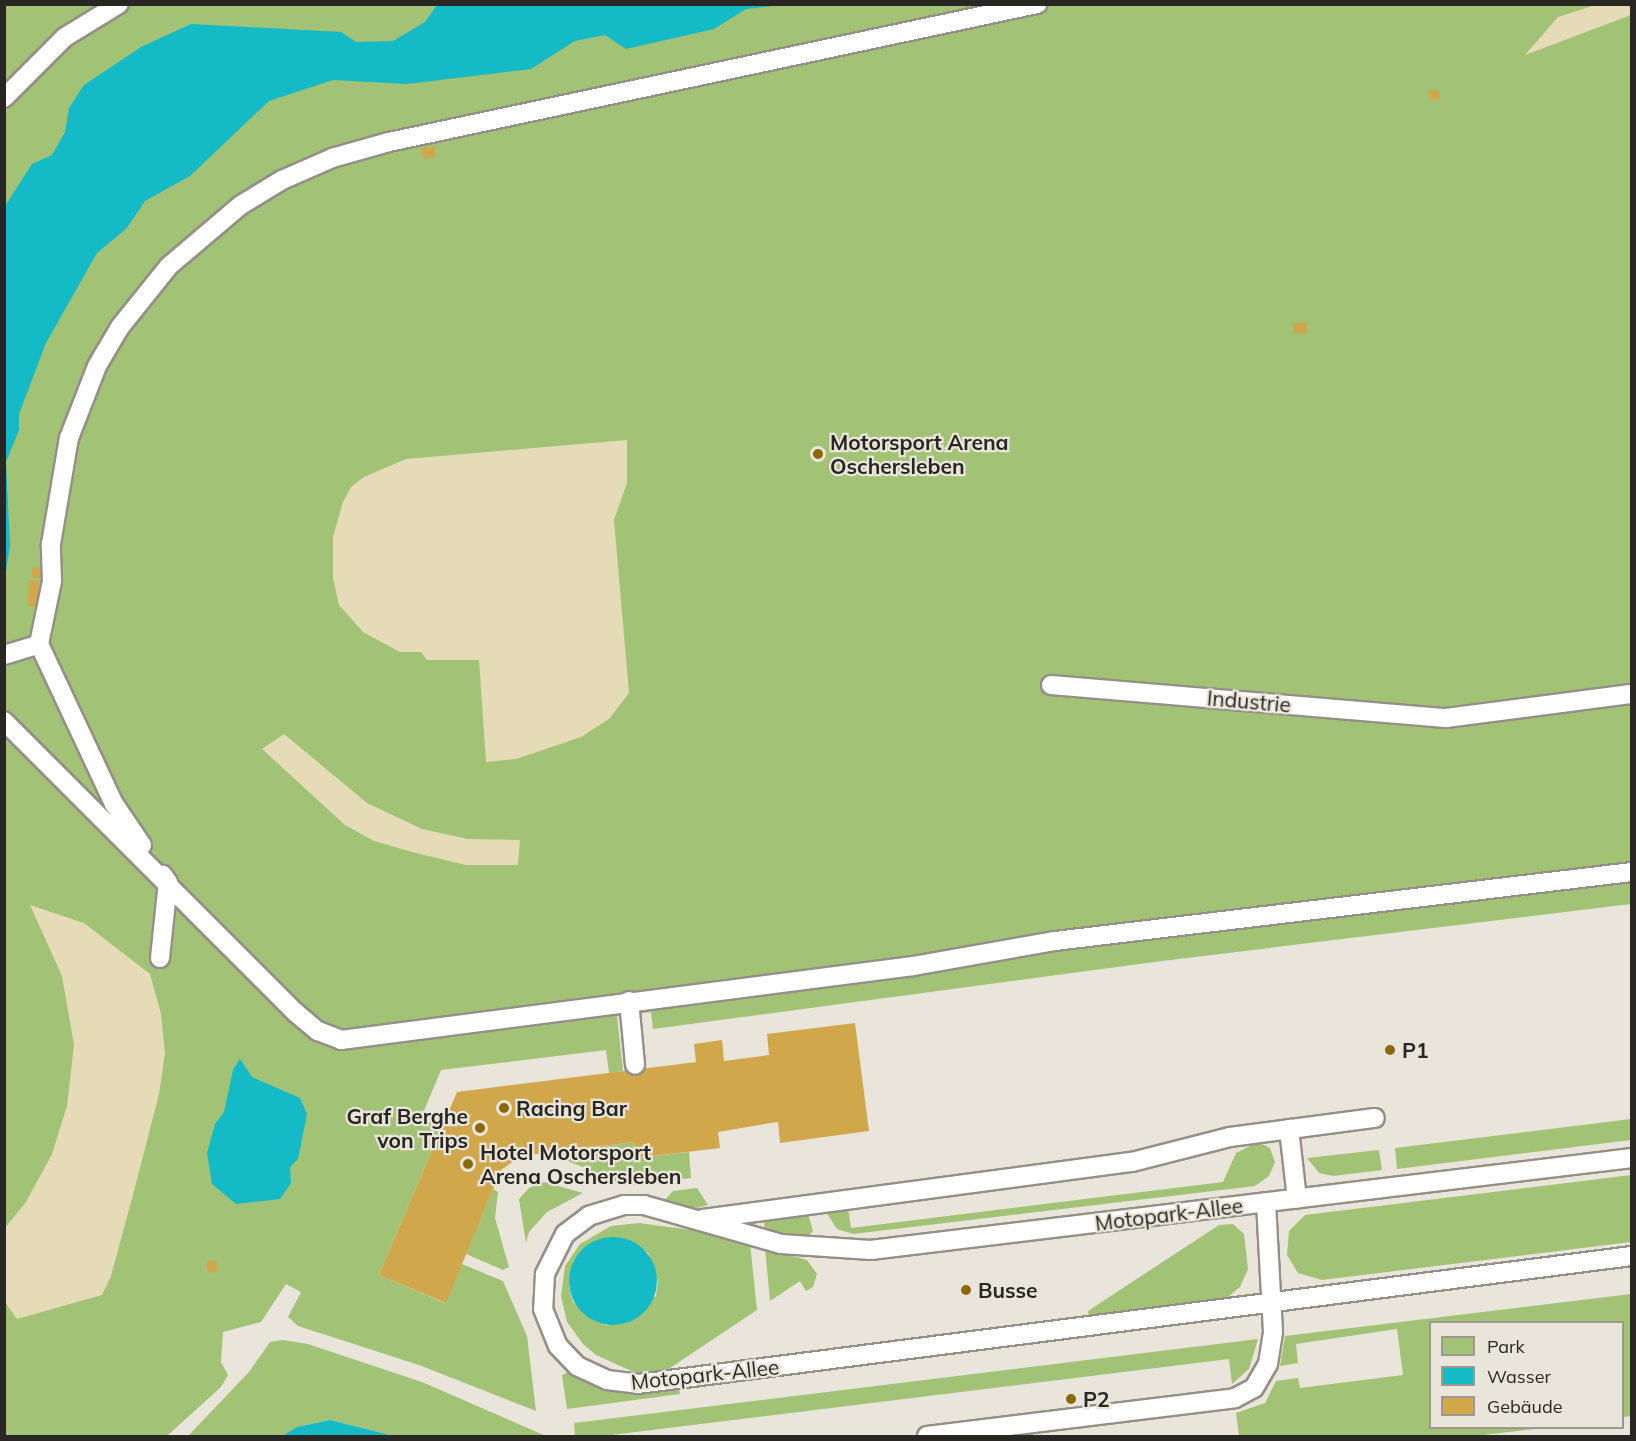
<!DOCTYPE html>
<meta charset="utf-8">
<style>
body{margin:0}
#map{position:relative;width:1636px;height:1441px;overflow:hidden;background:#eae5da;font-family:Mulish,sans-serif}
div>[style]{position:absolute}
.green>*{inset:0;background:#a2c276}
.sand>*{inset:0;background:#e5dcb7}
.water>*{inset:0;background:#14bac6}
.round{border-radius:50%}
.building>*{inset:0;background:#d1a74b}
.roads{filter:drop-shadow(2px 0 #959086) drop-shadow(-2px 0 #959086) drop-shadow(0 2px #959086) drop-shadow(0 -2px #959086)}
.service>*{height:18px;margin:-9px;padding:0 9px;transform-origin:9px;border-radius:9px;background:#fff}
.dots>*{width:16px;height:16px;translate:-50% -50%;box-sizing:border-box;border:3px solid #eae5da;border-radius:50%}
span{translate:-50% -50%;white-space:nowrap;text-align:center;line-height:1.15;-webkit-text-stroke:4.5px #eae5da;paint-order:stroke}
.poi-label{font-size:21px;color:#292723;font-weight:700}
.left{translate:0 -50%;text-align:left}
.right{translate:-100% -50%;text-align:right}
.street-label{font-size:21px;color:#292723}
.frame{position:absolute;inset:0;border:6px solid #292723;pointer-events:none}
.legend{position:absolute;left:1429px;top:1321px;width:195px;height:108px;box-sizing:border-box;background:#eae5da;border:2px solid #9d9991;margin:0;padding:8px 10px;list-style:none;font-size:18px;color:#292723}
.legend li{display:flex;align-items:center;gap:12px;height:30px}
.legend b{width:30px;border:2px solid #9d9991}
</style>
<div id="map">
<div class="green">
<i style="clip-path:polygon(4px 5px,1631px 5px,1631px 904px,1162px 961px,653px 1029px,651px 1012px,617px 1016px,623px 1071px,609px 1073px,606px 1050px,441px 1070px,421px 1118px,442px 1127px,379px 1275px,445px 1303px,462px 1264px,503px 1281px,527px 1336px,536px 1411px,419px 1365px,298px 1326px,288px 1317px,301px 1292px,286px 1284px,261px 1322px,223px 1332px,221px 1362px,228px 1375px,221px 1387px,167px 1436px,5px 1436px)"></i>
<i style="clip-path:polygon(1631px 1119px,1631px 1140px,1397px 1169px,1395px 1148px)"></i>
<i style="clip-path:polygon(634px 1142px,636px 1158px,689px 1152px,691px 1178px,627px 1186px,549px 1153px)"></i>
<i style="clip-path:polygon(1258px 1142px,1270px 1148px,1275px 1162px,1269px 1176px,1255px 1186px,853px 1234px,837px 1229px,826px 1212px,848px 1207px,851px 1228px,1223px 1182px,1236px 1153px)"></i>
<i style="clip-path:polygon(1379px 1150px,1382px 1170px,1333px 1176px,1319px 1173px,1307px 1158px)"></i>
<i style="clip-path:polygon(1631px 1175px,1631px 1242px,1322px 1280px,1298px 1273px,1287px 1255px,1289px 1231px,1305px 1215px)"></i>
<i style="clip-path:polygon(544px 1182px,583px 1193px,547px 1212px,529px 1232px,526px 1243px,519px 1199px,529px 1188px)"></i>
<i style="clip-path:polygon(697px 1188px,708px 1205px,697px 1208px,663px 1202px,673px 1191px)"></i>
<i style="clip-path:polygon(493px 1189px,498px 1192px,495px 1218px,509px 1267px,503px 1270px,466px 1254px)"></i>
<i style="clip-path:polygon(808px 1214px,813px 1231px,807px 1237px,764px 1229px,765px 1217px)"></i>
<i style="clip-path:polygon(evenodd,639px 1223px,706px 1232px,750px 1243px,757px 1310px,667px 1370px,636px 1373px,596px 1355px,583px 1344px,567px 1322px,561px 1296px,565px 1266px,580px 1244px,611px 1226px,639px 1223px,623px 1238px,648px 1253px,658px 1281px,656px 1296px,607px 1325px,594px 1321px,573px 1302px,569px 1288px,574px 1260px,595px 1241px,623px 1238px)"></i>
<i style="clip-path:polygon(1233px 1224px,1244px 1234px,1248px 1269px,1240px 1287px,1228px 1297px,1218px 1302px,1089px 1317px,1088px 1311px,1219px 1225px)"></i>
<i style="clip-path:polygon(765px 1248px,807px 1260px,817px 1274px,813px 1287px,806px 1291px,800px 1281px,770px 1301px)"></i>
<i style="clip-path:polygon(1631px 1294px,1631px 1416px,1623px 1417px,1622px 1322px,1430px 1322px,1430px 1428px,1543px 1428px,1475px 1436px,1239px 1436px,1236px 1413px,1265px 1403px,1276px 1381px,1298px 1378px,1300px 1388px,1403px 1375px,1397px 1329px,1296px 1344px,1298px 1363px,1280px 1366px,1285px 1336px)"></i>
<i style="clip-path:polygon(1258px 1339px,1249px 1369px,1232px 1384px,1229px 1359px,603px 1436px,575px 1436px,574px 1423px)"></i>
<i style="clip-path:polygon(283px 1340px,308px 1344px,422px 1382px,546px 1436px,394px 1436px,330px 1420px,297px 1427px,282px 1436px,188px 1436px,249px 1372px,270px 1342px)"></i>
<i style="clip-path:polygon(570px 1371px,611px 1390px,679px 1387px,680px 1394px,567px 1409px,562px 1375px)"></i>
</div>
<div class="sand">
<i style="clip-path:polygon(1599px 4px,1631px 5px,1631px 15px,1525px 55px,1558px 17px)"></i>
<i style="clip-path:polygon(627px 440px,627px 483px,614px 520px,629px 693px,609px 719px,581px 737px,516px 759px,486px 762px,479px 660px,427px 660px,421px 652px,400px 652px,363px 632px,339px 605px,333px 578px,333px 537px,343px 502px,351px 487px,364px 477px,406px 459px)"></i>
<i style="clip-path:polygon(284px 734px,367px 803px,422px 829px,468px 839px,520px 840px,518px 865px,466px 865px,416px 853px,374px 841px,345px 825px,262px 749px)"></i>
<i style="clip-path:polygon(30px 905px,84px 923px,150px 974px,161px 1014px,165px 1053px,159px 1094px,134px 1191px,111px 1276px,102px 1295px,17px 1319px,5px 1302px,5px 1228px,26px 1202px,52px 1154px,67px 1106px,74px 1045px,62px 976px)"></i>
</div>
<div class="water">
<i style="clip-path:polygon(437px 5px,781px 5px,746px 9px,714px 29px,626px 49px,605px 35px,575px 41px,531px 69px,407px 84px,333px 80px,269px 101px,190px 176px,145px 201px,126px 229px,97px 253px,46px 343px,19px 414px,19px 430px,6px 462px,10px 545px,5px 577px,5px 206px,32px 164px,52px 155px,65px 132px,69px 108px,84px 85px,141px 47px,191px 24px,341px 32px,356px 42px,393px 41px,425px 22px)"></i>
<i style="clip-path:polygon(240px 1059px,252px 1077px,300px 1098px,307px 1114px,298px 1159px,290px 1167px,291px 1183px,280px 1199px,236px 1204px,212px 1184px,207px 1153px,215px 1124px,224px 1112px,233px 1070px)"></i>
<i class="round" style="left:569px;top:1237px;width:88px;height:88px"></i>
<i style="clip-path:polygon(330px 1420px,394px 1436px,282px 1436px,297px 1427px)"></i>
</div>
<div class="building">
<i style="clip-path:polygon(1437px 89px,1441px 98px,1431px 101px,1428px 92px)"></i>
<i style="clip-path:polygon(434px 146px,436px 157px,423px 159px,421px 148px)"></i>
<i style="clip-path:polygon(1306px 322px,1308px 333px,1294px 334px,1293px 323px)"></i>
<i style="clip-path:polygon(32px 567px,41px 568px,41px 578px,32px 578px)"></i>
<i style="clip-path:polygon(29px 580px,39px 581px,38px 607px,28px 606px)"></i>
<i style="clip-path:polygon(855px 1023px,869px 1131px,780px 1143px,778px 1122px,771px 1123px,718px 1132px,720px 1148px,636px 1158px,634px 1142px,521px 1156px,501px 1170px,446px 1303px,379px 1275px,457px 1092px,696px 1062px,694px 1044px,722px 1040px,724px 1061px,769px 1055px,767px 1034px)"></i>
<i style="clip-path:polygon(216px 1260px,218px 1271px,208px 1273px,206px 1262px)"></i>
</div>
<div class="roads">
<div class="service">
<i style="left:4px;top:98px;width:86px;rotate:-45deg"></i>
<i style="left:65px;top:37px;width:63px;rotate:-31.4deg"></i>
<i style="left:4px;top:655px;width:37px;rotate:-17deg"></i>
<i style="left:1051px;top:685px;width:396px;rotate:4.8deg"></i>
<i style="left:1446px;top:718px;width:188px;rotate:-7.4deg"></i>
<i style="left:4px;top:721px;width:412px;rotate:45deg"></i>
<i style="left:295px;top:1012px;width:30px;rotate:40deg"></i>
<i style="left:318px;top:1031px;width:25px;rotate:21deg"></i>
<i style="left:341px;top:1040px;width:577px;rotate:-7.37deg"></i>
<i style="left:913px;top:966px;width:144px;rotate:-10deg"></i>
<i style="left:1055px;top:941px;width:581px;rotate:-6.82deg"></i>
<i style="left:142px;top:845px;width:50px;rotate:-124.3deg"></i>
<i style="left:114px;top:804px;width:177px;rotate:-115.1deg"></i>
<i style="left:39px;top:644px;width:64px;rotate:-78.3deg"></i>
<i style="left:52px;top:581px;width:37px;rotate:-92deg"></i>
<i style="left:51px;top:544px;width:108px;rotate:-80.4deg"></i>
<i style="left:69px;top:438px;width:77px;rotate:-68.7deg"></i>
<i style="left:97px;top:366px;width:45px;rotate:-59.5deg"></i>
<i style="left:120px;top:327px;width:78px;rotate:-51.2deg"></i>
<i style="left:169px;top:266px;width:94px;rotate:-40.3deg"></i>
<i style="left:241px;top:205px;width:48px;rotate:-31.4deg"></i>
<i style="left:282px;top:180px;width:55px;rotate:-23.7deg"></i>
<i style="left:332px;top:158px;width:59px;rotate:-15.7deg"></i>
<i style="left:389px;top:142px;width:663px;rotate:-12.02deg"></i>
<i style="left:160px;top:958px;width:76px;rotate:-84deg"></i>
<i style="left:168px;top:882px;width:9px;rotate:-126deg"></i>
<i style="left:629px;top:1001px;width:64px;rotate:84.6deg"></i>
<i style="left:1289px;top:1129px;width:70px;rotate:83.5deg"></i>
<i style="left:1632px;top:1158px;width:767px;rotate:173.11deg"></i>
<i style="left:871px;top:1250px;width:90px;rotate:-176.2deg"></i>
<i style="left:781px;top:1244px;width:142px;rotate:-164.1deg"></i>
<i style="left:644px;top:1205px;width:20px;rotate:180deg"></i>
<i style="left:624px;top:1205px;width:37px;rotate:163deg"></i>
<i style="left:589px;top:1216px;width:30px;rotate:143deg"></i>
<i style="left:565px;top:1234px;width:45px;rotate:116.6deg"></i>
<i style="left:545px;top:1274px;width:35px;rotate:93deg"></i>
<i style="left:543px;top:1309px;width:40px;rotate:68deg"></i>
<i style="left:558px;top:1346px;width:28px;rotate:46deg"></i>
<i style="left:577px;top:1366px;width:33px;rotate:25deg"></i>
<i style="left:607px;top:1380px;width:31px;rotate:7deg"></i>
<i style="left:638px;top:1384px;width:1002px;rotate:-7.34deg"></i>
<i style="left:703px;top:1219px;width:433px;rotate:-7.6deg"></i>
<i style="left:1132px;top:1162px;width:101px;rotate:-14.3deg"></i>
<i style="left:1230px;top:1137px;width:146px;rotate:-7.5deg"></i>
<i style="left:927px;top:1436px;width:310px;rotate:-7deg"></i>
<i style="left:1235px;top:1398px;width:21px;rotate:-28deg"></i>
<i style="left:1254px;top:1388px;width:28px;rotate:-60deg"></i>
<i style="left:1268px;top:1364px;width:32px;rotate:-81deg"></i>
<i style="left:1273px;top:1332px;width:130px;rotate:-93.1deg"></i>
</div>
</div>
<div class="dots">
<i style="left:818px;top:454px;background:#8c680a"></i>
<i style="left:1390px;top:1050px;background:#8c680a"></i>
<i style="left:504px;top:1108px;background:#8c680a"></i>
<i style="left:480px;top:1128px;background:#8c680a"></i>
<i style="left:468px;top:1164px;background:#8c680a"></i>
<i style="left:966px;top:1290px;background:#8c680a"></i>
<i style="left:1071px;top:1399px;background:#8c680a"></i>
</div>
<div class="poi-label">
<span class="left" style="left:830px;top:454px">Motorsport Arena<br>Oschersleben</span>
<span class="left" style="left:1402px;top:1050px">P1</span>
<span class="left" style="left:516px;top:1108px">Racing Bar</span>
<span class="right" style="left:468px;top:1128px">Graf Berghe<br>von Trips</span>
<span class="left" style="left:480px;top:1164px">Hotel Motorsport<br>Arena Oschersleben</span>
<span class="left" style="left:978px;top:1290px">Busse</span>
<span class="left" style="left:1083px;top:1399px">P2</span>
</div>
<div class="street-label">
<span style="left:1249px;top:701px;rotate:5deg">Industrie</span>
<span style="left:1169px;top:1214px;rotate:-7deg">Motopark-Allee</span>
<span style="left:705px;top:1374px;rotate:-6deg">Motopark-Allee</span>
</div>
<div class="frame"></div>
<ul class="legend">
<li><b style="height:16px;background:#a2c276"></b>Park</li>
<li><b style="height:16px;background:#14bac6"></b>Wasser</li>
<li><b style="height:16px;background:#d1a74b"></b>Gebäude</li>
</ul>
</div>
